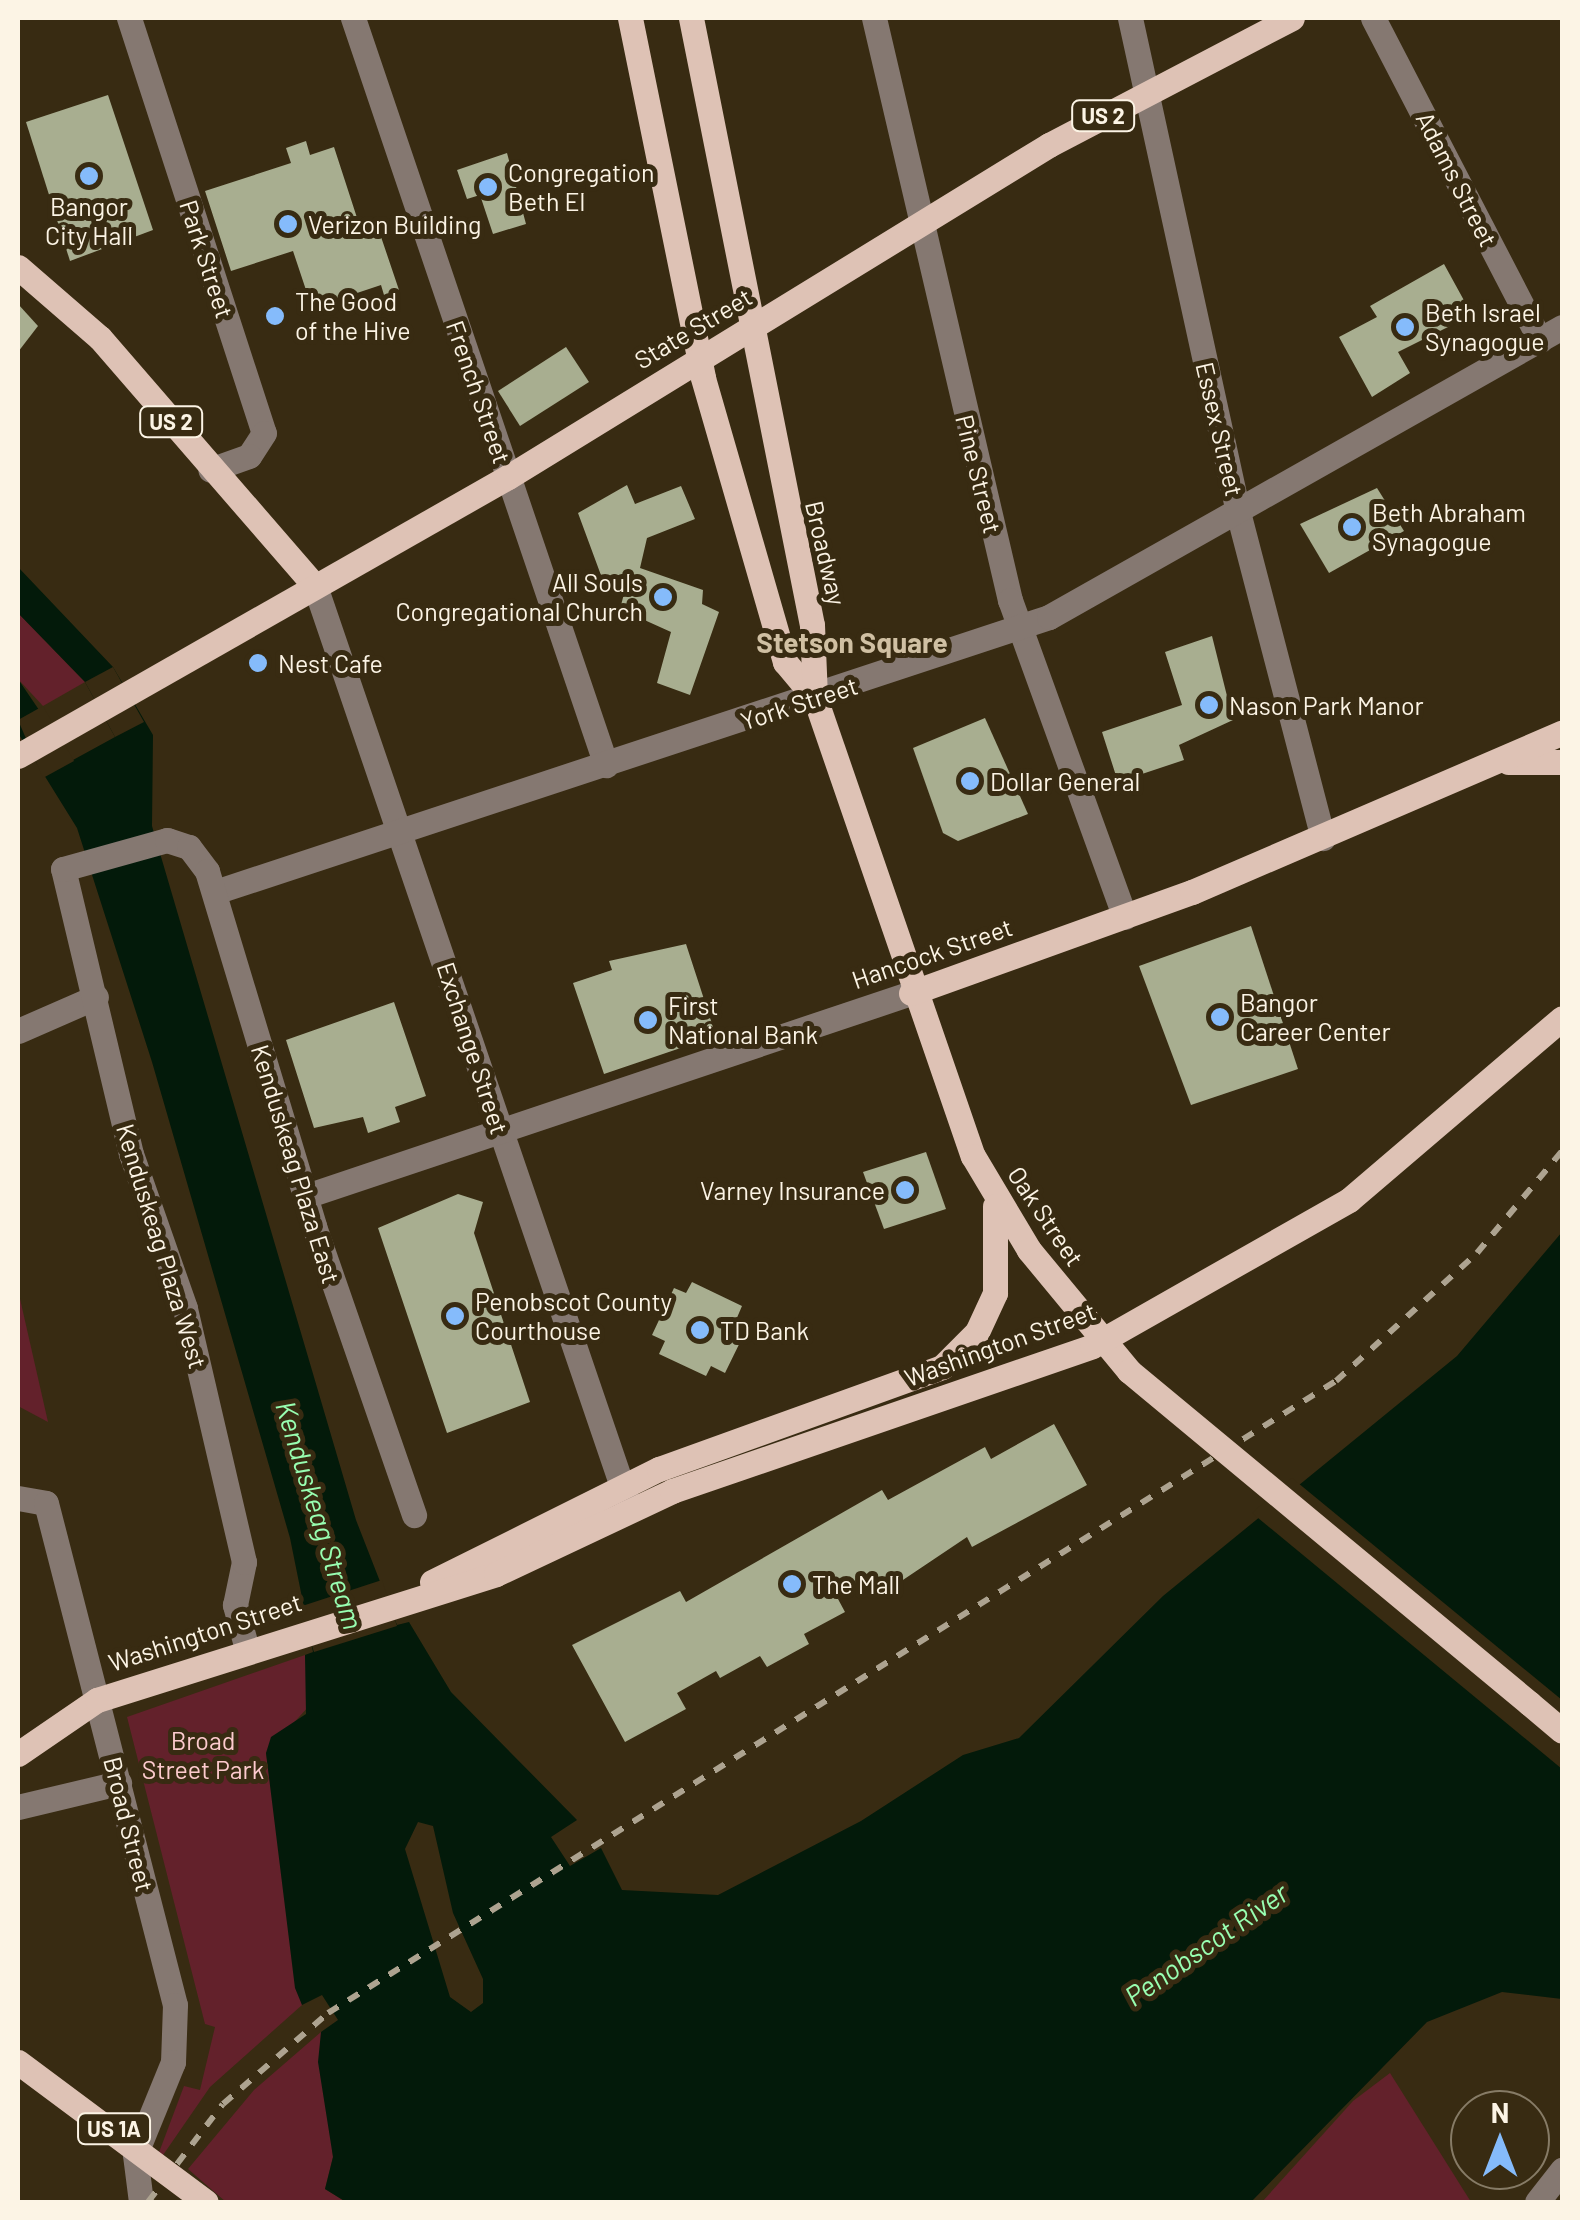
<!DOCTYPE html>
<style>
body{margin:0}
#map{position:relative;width:1580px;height:2220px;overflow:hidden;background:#382b12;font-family:Barlow,sans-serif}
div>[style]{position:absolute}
.green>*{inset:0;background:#63212b}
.water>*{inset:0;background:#031a0a}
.pier>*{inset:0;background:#382b12}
.building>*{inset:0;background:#a8ae90}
.minor>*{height:25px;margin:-12.5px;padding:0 12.5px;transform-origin:12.5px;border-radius:12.5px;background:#857871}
.major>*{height:25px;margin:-12.5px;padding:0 12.5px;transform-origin:12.5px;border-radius:12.5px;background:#dec2b5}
.rail>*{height:6px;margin-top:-3px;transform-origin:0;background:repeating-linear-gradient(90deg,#ada390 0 12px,transparent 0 24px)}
.major-bridge>*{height:25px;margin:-12.5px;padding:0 12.5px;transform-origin:12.5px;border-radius:12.5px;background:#dec2b5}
.dots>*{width:28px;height:28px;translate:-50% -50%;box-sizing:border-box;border:5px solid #382b12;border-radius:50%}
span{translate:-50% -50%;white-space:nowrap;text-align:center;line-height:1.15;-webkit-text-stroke:10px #382b12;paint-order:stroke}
.shield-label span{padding:2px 8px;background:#382b12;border:2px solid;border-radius:8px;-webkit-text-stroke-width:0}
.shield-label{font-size:22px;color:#fcf4e5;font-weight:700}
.poi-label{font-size:25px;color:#fcf4e5}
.left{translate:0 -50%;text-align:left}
.right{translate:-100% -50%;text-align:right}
.street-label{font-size:25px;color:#fcf4e5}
.park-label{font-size:25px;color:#fdcbce}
.neighbourhood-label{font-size:28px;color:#d0c0a3;font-weight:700}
.water-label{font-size:28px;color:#98feb1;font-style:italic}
.frame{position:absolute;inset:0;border:20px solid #fcf4e5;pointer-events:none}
.north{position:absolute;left:1450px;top:2090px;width:100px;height:100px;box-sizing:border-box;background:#382b12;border:2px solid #867b66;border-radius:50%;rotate:0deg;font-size:28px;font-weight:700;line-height:40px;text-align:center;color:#fcf4e5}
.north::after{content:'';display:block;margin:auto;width:35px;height:45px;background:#85bbfb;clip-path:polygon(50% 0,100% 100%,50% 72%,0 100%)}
</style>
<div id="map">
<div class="green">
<i style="clip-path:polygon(18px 613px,85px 682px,43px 706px,18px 679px)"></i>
<i style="clip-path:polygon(18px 1290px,48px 1422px,18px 1406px)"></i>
<i style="clip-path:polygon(305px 1655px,310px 1705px,266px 1753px,302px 2005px,210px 2087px,152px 2171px,184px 2086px,200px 2090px,215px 2027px,205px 2024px,127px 1717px)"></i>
<i style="clip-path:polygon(321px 2032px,333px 2157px,325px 2189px,346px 2202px,226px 2202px,188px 2169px,254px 2090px)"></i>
<i style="clip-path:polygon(1390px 2073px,1471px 2202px,1262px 2202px,1353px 2101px)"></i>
</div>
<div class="water">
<i style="clip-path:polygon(evenodd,18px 567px,113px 667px,153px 735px,152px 826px,356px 1520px,397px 1625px,409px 1622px,451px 1692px,577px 1820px,551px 1837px,570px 1866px,601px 1848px,622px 1890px,718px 1895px,861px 1821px,963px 1755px,1019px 1738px,1163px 1596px,1457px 1356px,1562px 1232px,1562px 1999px,1502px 1992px,1427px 2022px,1251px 2202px,346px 2202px,325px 2189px,333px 2157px,318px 2062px,321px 2032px,338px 2020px,322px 1995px,302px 2005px,295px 1988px,266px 1753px,271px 1737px,306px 1714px,305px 1655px,313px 1652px,290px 1538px,152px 1062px,77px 828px,18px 733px,18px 679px,73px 760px,115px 737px,85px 682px,18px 613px,18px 567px,418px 1822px,433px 1826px,453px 1913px,483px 1979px,483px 2003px,471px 2012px,450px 1997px,405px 1849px,418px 1822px)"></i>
</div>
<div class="pier">
<i style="clip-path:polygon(113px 667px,144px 722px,115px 737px,85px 682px)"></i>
<i style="clip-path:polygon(43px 706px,74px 761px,43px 778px,18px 720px)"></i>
<i style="clip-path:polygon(1292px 1478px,1562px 1700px,1562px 1769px,1252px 1513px)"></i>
<i style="clip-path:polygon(382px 1580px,397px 1626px,314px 1652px,299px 1607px)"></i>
</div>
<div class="building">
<i style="clip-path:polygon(108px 95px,153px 230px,70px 261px,26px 122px)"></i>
<i style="clip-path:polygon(306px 141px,310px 155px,334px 147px,360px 227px,376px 222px,399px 290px,384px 295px,381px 285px,312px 308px,293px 251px,231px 271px,205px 191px,291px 163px,286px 148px)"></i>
<i style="clip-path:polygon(507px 153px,526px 224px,493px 234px,480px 195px,467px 199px,457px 170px)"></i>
<i style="clip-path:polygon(1444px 264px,1472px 315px,1398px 352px,1410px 373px,1372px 397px,1339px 337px,1377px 317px,1370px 306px)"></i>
<i style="clip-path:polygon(18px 304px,38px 326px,18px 352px)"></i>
<i style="clip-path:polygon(566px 347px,589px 382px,520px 426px,498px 391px)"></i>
<i style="clip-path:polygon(627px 485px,635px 504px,681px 486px,695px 519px,647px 538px,640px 568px,703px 590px,702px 604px,719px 612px,690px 695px,657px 683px,671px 632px,620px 609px,625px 590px,602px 578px,578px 513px)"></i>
<i style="clip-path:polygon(1377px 488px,1404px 531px,1329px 573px,1300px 524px)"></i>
<i style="clip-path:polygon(1212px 636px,1233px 720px,1179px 745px,1184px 760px,1118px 782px,1102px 732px,1182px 705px,1165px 652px)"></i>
<i style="clip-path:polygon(985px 718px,1028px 814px,958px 841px,943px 833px,913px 748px)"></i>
<i style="clip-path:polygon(1251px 926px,1298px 1069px,1191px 1105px,1139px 966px)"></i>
<i style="clip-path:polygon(686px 944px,716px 1036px,604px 1074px,573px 983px,612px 970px,609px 961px)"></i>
<i style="clip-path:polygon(394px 1002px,426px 1096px,395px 1107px,400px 1122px,368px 1133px,363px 1117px,314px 1128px,286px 1040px)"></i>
<i style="clip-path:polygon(926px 1152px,946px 1209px,884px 1229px,863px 1172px)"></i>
<i style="clip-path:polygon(458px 1194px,483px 1202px,474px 1233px,530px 1402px,447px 1433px,378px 1228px)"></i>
<i style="clip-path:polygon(692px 1282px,742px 1306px,736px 1320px,748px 1326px,725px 1373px,711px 1366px,706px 1376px,659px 1354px,665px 1341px,652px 1335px,674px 1288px,686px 1293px)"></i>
<i style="clip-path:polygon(1054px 1424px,1087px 1485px,972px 1547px,967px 1537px,885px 1592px,877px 1577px,838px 1599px,845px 1612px,804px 1634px,809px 1644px,767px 1667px,760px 1656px,720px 1678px,716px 1671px,677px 1693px,686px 1709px,625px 1742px,572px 1645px,680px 1591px,686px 1602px,882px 1490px,888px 1500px,985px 1447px,991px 1459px)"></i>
</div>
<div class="minor">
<i style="left:129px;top:18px;width:436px;rotate:72deg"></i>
<i style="left:264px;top:433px;width:27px;rotate:123deg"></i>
<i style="left:249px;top:456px;width:41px;rotate:160.3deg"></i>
<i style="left:353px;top:18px;width:789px;rotate:71.29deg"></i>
<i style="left:874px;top:18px;width:598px;rotate:76.85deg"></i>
<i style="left:1010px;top:600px;width:337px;rotate:70.1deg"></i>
<i style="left:1130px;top:18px;width:506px;rotate:77.67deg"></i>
<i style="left:1238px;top:512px;width:337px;rotate:75.4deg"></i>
<i style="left:1373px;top:18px;width:363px;rotate:62.6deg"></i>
<i style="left:315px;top:586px;width:970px;rotate:71.17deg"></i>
<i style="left:215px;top:892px;width:878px;rotate:-18.25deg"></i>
<i style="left:1049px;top:617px;width:589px;rotate:-29.48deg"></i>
<i style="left:18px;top:1031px;width:85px;rotate:-23.6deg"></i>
<i style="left:309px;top:1195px;width:635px;rotate:-18.55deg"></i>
<i style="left:18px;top:1498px;width:28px;rotate:10deg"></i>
<i style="left:46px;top:1503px;width:518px;rotate:75.59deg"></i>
<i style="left:175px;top:2005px;width:57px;rotate:92deg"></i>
<i style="left:173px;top:2062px;width:100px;rotate:112.2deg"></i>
<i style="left:135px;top:2155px;width:47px;rotate:82.7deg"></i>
<i style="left:247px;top:1649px;width:46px;rotate:-105.3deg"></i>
<i style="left:235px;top:1605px;width:44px;rotate:-78.2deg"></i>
<i style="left:244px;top:1562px;width:261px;rotate:-103.1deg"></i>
<i style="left:185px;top:1308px;width:163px;rotate:-109.3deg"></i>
<i style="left:131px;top:1154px;width:293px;rotate:-103.4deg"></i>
<i style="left:63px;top:869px;width:108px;rotate:-15.6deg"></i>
<i style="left:167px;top:840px;width:23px;rotate:18deg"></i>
<i style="left:189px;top:847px;width:30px;rotate:53deg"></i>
<i style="left:207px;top:871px;width:371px;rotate:73.2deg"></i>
<i style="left:314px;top:1226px;width:306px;rotate:70.9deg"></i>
<i style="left:18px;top:1807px;width:104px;rotate:-13.4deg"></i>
<i style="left:1537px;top:2202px;width:41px;rotate:-52deg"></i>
</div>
<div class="major">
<i style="left:630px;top:18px;width:367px;rotate:78.5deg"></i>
<i style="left:703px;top:378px;width:296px;rotate:73.9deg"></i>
<i style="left:785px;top:662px;width:47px;rotate:50.2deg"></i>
<i style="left:691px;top:18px;width:619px;rotate:78.73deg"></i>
<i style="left:812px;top:625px;width:73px;rotate:87.6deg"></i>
<i style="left:815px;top:698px;width:484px;rotate:71deg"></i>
<i style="left:973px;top:1156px;width:109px;rotate:59.2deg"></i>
<i style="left:1029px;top:1250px;width:157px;rotate:50.4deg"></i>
<i style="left:18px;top:267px;width:108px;rotate:40.9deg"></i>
<i style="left:100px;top:338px;width:328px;rotate:49.1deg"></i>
<i style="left:18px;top:756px;width:564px;rotate:-29.66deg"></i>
<i style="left:508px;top:477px;width:635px;rotate:-31.54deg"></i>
<i style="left:1049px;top:145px;width:274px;rotate:-27.6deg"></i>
<i style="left:1508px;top:762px;width:54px"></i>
<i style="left:911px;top:993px;width:299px;rotate:-19.8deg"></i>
<i style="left:1192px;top:892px;width:403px;rotate:-23.3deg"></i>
<i style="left:432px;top:1582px;width:254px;rotate:-26.5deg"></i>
<i style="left:659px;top:1469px;width:301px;rotate:-19.8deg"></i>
<i style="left:942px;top:1367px;width:49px;rotate:-45deg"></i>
<i style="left:977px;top:1332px;width:43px;rotate:-65.2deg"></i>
<i style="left:995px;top:1293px;width:87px;rotate:-90deg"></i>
<i style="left:1529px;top:1703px;width:43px;rotate:40.3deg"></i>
<i style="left:18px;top:1754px;width:96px;rotate:-34.4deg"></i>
<i style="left:97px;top:1700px;width:418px;rotate:-17.5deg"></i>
<i style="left:496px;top:1574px;width:195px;rotate:-25.2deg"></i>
<i style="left:672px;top:1491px;width:444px;rotate:-19deg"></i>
<i style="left:1092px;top:1346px;width:296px;rotate:-29.6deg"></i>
<i style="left:1349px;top:1200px;width:280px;rotate:-40.5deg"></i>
</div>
<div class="rail">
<i style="left:148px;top:2202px;width:123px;rotate:-52.6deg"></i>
<i style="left:223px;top:2104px;width:139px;rotate:-40.9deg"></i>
<i style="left:328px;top:2013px;width:1190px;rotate:-32.09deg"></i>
<i style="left:1336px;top:1381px;width:190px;rotate:-42.2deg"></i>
<i style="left:1477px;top:1253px;width:133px;rotate:-50.2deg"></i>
</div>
<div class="major-bridge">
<i style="left:1129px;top:1371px;width:520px;rotate:39.69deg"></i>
<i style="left:18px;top:2062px;width:234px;rotate:36.7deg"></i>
</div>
<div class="dots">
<i style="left:89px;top:176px;background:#85bbfb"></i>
<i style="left:488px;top:187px;background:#85bbfb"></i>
<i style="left:288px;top:224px;background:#85bbfb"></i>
<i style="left:275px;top:316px;background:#85bbfb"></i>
<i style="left:1405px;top:327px;background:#85bbfb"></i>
<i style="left:1352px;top:527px;background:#85bbfb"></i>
<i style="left:663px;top:597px;background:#85bbfb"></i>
<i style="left:258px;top:663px;background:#85bbfb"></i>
<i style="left:1209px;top:705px;background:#85bbfb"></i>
<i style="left:970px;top:781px;background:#85bbfb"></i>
<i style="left:1220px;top:1017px;background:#85bbfb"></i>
<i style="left:648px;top:1020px;background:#85bbfb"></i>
<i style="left:905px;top:1190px;background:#85bbfb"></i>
<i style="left:455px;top:1316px;background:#85bbfb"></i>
<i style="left:700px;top:1330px;background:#85bbfb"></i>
<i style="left:792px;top:1584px;background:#85bbfb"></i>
</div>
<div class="shield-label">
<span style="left:1103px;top:116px">US 2</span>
<span style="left:171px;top:422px">US 2</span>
<span style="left:114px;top:2129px">US 1A</span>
</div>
<div class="poi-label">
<span class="left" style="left:508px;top:187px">Congregation<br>Beth El</span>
<span style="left:89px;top:221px">Bangor<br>City Hall</span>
<span class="left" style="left:308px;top:224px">Verizon Building</span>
<span class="left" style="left:295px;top:316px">The Good<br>of the Hive</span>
<span class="left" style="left:1425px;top:327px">Beth Israel<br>Synagogue</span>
<span class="left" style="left:1372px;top:527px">Beth Abraham<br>Synagogue</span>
<span class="right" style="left:643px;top:597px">All Souls<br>Congregational Church</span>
<span class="left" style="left:278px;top:663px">Nest Cafe</span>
<span class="left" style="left:1229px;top:705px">Nason Park Manor</span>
<span class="left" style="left:990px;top:781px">Dollar General</span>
<span class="left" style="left:1240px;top:1017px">Bangor<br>Career Center</span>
<span class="left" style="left:668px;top:1020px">First<br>National Bank</span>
<span class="right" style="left:885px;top:1190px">Varney Insurance</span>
<span class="left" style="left:475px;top:1316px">Penobscot County<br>Courthouse</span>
<span class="left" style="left:720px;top:1330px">TD Bank</span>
<span class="left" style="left:812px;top:1584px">The Mall</span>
</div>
<div class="street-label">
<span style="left:1457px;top:179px;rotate:63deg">Adams Street</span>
<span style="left:207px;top:259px;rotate:72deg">Park Street</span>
<span style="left:693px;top:328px;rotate:-31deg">State Street</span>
<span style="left:479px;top:392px;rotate:71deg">French Street</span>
<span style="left:1220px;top:429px;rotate:77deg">Essex Street</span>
<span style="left:979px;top:474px;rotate:76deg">Pine Street</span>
<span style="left:826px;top:553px;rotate:77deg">Broadway</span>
<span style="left:799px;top:703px;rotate:-18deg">York Street</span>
<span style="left:932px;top:953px;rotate:-19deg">Hancock Street</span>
<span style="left:473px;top:1048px;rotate:72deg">Exchange Street</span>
<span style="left:296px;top:1164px;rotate:73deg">Kenduskeag Plaza East</span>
<span style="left:1046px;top:1216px;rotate:56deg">Oak Street</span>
<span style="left:162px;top:1246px;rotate:73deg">Kenduskeag Plaza West</span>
<span style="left:1000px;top:1344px;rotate:-20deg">Washington Street</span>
<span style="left:205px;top:1632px;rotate:-18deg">Washington Street</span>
<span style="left:129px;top:1824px;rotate:76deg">Broad Street</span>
</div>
<div class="park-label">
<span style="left:203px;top:1755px">Broad<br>Street Park</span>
</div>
<div class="neighbourhood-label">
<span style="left:852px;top:642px">Stetson Square</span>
</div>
<div class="water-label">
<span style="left:320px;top:1515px;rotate:73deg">Kenduskeag Stream</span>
<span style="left:1206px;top:1944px;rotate:-35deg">Penobscot River</span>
</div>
<div class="frame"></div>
<div class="north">N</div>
</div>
